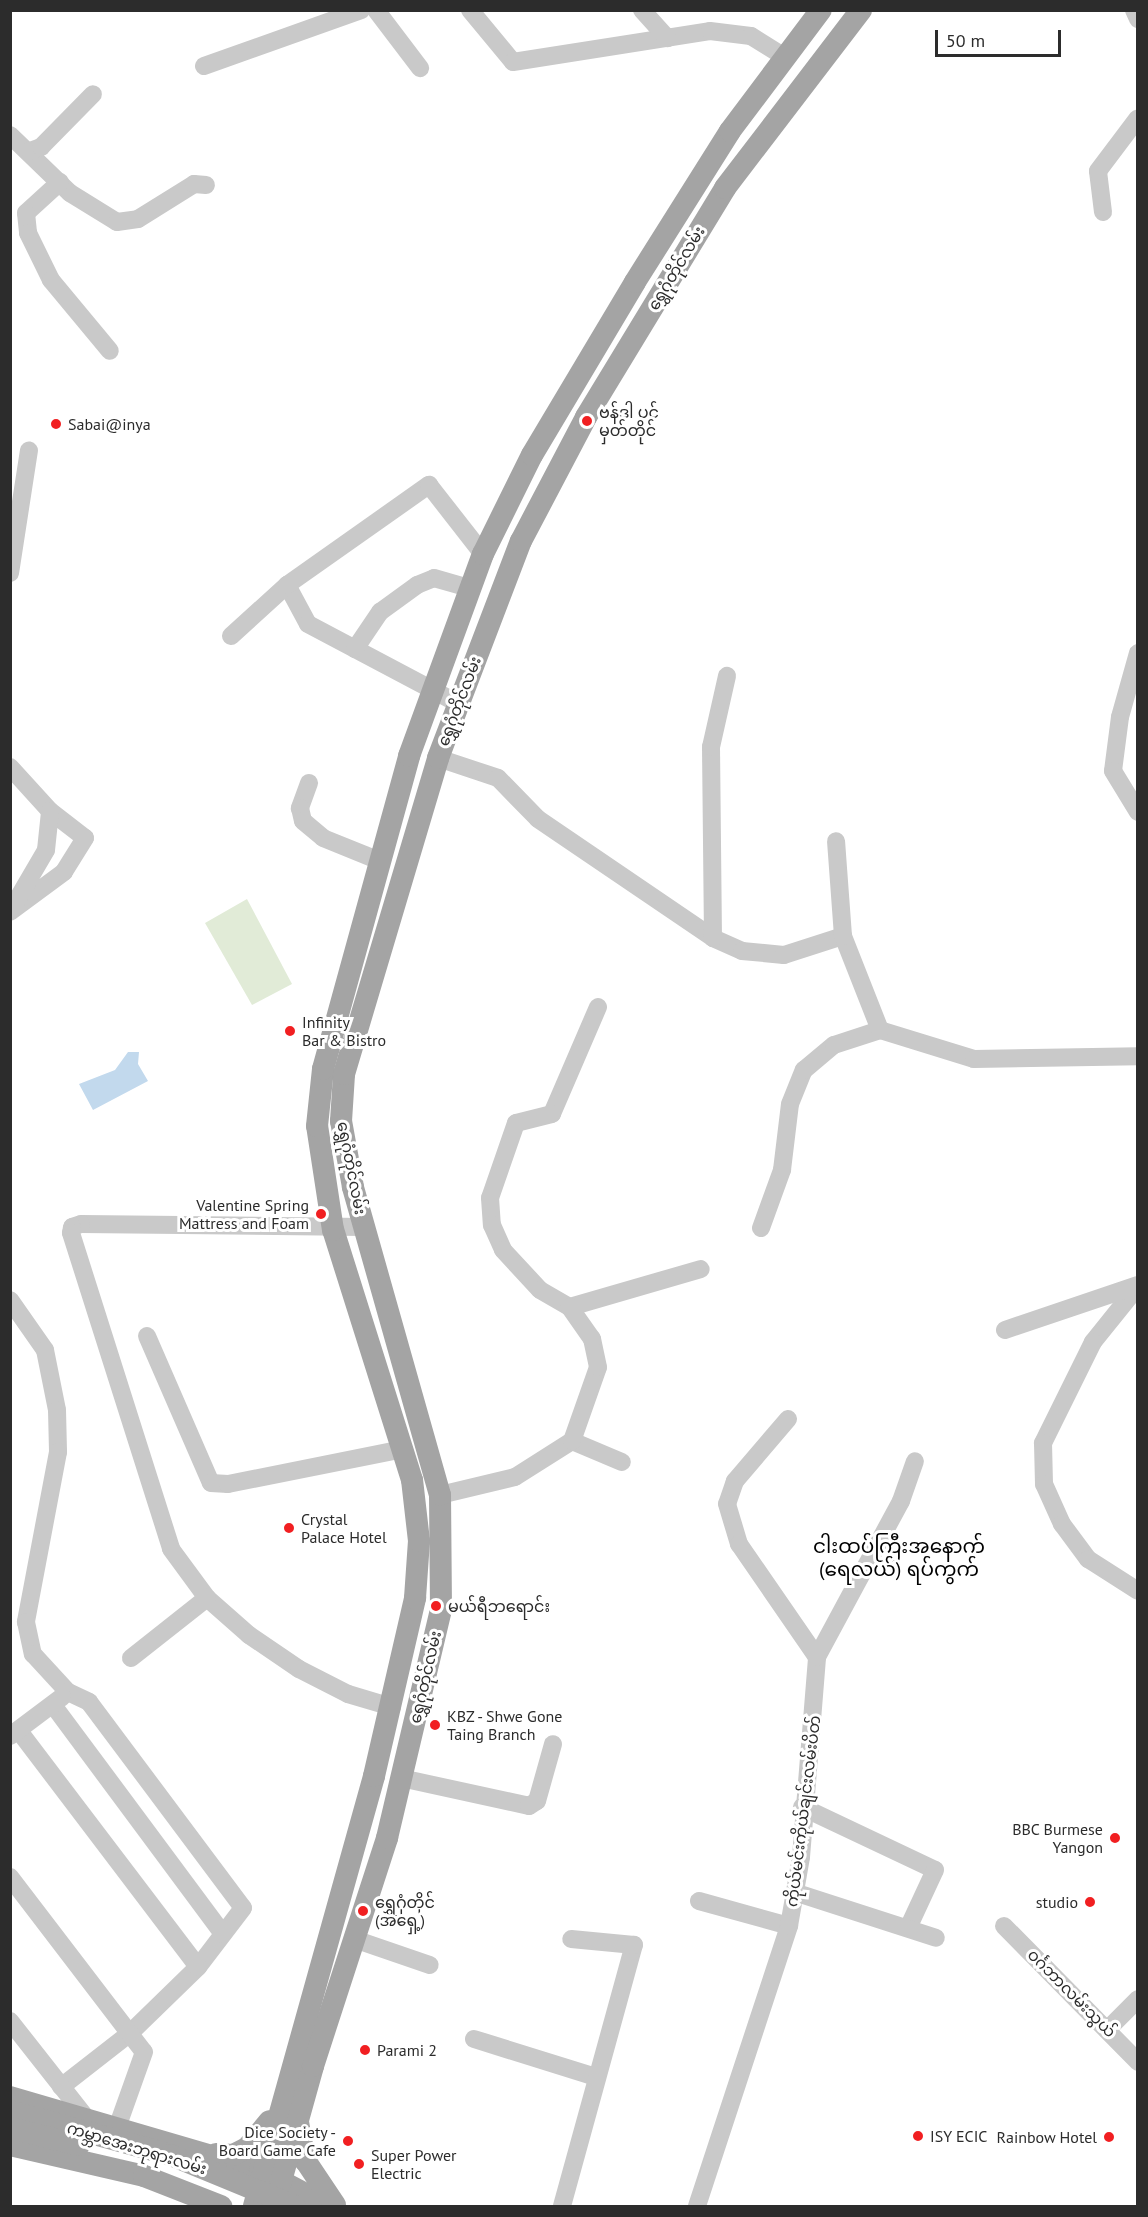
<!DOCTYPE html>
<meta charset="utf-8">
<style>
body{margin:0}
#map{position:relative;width:1148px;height:2217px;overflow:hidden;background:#fff;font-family:"PT Sans","Noto Sans Myanmar",sans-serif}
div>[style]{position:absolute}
.green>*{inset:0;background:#e1ebd7}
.water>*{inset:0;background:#c2d9ed}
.minor>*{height:18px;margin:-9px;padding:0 9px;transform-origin:9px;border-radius:9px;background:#c9c9c9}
.major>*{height:22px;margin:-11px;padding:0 11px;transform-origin:11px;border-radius:11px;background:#a4a4a4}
.major-bridge>*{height:22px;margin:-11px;padding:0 11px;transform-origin:11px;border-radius:11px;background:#a4a4a4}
.dots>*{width:16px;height:16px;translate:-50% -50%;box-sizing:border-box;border:3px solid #fff;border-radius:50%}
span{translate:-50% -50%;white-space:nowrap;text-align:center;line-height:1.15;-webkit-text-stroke:6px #fff;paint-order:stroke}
.street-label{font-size:16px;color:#2c2c2c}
.poi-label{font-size:16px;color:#2c2c2c}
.left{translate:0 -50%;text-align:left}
.right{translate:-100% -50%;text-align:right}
.quarter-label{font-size:20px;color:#000}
.frame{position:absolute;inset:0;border:12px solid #2c2c2c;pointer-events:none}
.scale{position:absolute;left:935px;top:30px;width:126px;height:27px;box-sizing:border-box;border:3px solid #2c2c2c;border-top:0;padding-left:8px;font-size:18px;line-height:21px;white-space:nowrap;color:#2c2c2c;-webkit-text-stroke:4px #fff;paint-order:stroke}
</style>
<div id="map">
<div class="green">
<i style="clip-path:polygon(247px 899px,292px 984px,252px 1005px,205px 923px)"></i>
</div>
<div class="water">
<i style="clip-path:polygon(128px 1052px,139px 1052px,138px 1064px,148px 1081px,93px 1110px,79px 1084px,115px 1070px)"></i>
</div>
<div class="minor">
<i style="left:376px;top:10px;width:73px;rotate:52.8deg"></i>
<i style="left:470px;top:10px;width:67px;rotate:50.4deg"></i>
<i style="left:513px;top:62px;width:199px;rotate:-8.9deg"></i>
<i style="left:710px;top:31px;width:41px;rotate:7deg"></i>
<i style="left:751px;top:36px;width:38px;rotate:32deg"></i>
<i style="left:642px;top:10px;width:38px;rotate:48deg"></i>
<i style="left:1134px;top:10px;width:10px;rotate:66deg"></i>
<i style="left:204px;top:66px;width:167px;rotate:-19.6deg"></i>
<i style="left:10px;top:135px;width:83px;rotate:44deg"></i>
<i style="left:70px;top:193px;width:55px;rotate:31.7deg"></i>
<i style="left:117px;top:222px;width:21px;rotate:-8deg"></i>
<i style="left:138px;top:219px;width:66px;rotate:-32deg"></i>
<i style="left:194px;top:184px;width:12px;rotate:5deg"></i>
<i style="left:30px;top:151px;width:12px;rotate:-20deg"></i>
<i style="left:41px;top:147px;width:74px;rotate:-45.5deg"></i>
<i style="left:60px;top:182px;width:46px;rotate:137.6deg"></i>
<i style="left:26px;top:213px;width:20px;rotate:84deg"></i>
<i style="left:28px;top:233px;width:52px;rotate:63.9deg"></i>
<i style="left:51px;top:280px;width:92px;rotate:50.3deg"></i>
<i style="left:1103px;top:212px;width:41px;rotate:-97deg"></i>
<i style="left:1098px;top:171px;width:66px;rotate:-53deg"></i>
<i style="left:10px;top:573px;width:124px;rotate:-81.2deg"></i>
<i style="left:287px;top:585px;width:44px;rotate:61.7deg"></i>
<i style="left:308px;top:624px;width:171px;rotate:27.9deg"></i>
<i style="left:231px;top:636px;width:76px;rotate:-42.3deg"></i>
<i style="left:287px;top:585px;width:174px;rotate:-35.2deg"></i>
<i style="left:429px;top:485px;width:88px;rotate:52deg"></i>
<i style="left:355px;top:649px;width:45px;rotate:-56deg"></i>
<i style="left:380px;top:612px;width:46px;rotate:-36.1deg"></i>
<i style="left:417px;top:585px;width:18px;rotate:-22deg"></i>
<i style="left:434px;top:578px;width:36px;rotate:16deg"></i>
<i style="left:1138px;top:653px;width:66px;rotate:105.7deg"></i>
<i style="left:1120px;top:717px;width:54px;rotate:97.4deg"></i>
<i style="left:1113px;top:771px;width:48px;rotate:58.6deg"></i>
<i style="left:438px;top:758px;width:63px;rotate:18.4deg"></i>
<i style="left:498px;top:778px;width:57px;rotate:45.7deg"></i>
<i style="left:538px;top:819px;width:212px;rotate:34.2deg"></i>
<i style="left:713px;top:938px;width:32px;rotate:24deg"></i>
<i style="left:742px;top:951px;width:42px;rotate:5.4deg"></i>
<i style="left:784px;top:955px;width:62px;rotate:-17.9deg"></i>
<i style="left:10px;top:767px;width:59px;rotate:47.7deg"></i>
<i style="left:50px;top:811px;width:44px;rotate:37.6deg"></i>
<i style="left:85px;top:838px;width:40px;rotate:122deg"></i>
<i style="left:64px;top:872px;width:67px;rotate:143.5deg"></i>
<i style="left:309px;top:783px;width:27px;rotate:110deg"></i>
<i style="left:300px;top:808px;width:13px;rotate:77deg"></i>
<i style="left:303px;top:821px;width:26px;rotate:40deg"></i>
<i style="left:323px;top:838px;width:61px;rotate:22deg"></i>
<i style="left:11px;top:910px;width:69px;rotate:-59.7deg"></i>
<i style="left:46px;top:850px;width:39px;rotate:-84deg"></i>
<i style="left:713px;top:938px;width:191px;rotate:-90.6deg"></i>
<i style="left:711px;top:747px;width:73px;rotate:-77.3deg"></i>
<i style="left:598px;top:1007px;width:116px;rotate:113.3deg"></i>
<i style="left:552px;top:1114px;width:37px;rotate:166deg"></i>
<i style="left:516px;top:1123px;width:79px;rotate:109.1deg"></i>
<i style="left:490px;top:1198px;width:27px;rotate:86deg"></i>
<i style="left:492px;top:1225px;width:27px;rotate:66deg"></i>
<i style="left:503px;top:1250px;width:54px;rotate:47.2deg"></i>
<i style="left:540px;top:1290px;width:34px;rotate:30deg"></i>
<i style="left:570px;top:1307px;width:136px;rotate:-16.2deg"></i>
<i style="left:880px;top:1030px;width:98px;rotate:17.1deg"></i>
<i style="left:974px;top:1059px;width:164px;rotate:-1deg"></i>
<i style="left:364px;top:1227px;width:283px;rotate:-179.4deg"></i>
<i style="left:81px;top:1224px;width:9px;rotate:162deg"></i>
<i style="left:72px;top:1227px;width:6px;rotate:99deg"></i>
<i style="left:71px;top:1233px;width:331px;rotate:72.4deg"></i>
<i style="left:171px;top:1549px;width:61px;rotate:53.7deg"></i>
<i style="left:207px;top:1598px;width:56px;rotate:41.4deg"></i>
<i style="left:249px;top:1635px;width:60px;rotate:34.2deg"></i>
<i style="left:299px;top:1669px;width:55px;rotate:27deg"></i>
<i style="left:348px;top:1694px;width:46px;rotate:16.5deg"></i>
<i style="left:761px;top:1228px;width:62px;rotate:-70.1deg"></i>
<i style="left:782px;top:1170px;width:66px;rotate:-83.1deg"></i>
<i style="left:790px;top:1104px;width:37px;rotate:-68deg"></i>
<i style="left:804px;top:1070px;width:39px;rotate:-40deg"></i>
<i style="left:834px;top:1045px;width:48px;rotate:-18.1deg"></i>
<i style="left:880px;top:1030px;width:101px;rotate:-111.5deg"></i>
<i style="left:843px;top:936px;width:95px;rotate:-94.2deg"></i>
<i style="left:1138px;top:1286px;width:72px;rotate:128.8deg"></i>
<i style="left:1093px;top:1342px;width:113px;rotate:116.3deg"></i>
<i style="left:1043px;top:1443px;width:41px;rotate:88.6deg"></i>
<i style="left:1044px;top:1484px;width:44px;rotate:65.8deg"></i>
<i style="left:1062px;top:1524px;width:44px;rotate:53.4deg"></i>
<i style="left:1088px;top:1559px;width:59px;rotate:32.6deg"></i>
<i style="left:10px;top:1300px;width:61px;rotate:55deg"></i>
<i style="left:45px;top:1350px;width:61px;rotate:78.7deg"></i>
<i style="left:57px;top:1410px;width:42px;rotate:88.6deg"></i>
<i style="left:58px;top:1452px;width:173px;rotate:100.7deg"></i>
<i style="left:26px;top:1622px;width:33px;rotate:78deg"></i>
<i style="left:33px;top:1654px;width:52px;rotate:47.4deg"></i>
<i style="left:68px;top:1692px;width:23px;rotate:25deg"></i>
<i style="left:89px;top:1702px;width:257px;rotate:53.2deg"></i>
<i style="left:243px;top:1908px;width:74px;rotate:127.3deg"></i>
<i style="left:198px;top:1967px;width:96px;rotate:135.8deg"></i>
<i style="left:129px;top:2034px;width:86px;rotate:142.1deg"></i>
<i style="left:1005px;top:1330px;width:140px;rotate:-18.7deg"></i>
<i style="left:147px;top:1336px;width:160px;rotate:66.5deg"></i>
<i style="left:211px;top:1483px;width:17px;rotate:3deg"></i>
<i style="left:228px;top:1484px;width:178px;rotate:-11.3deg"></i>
<i style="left:788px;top:1419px;width:82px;rotate:130.5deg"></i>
<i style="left:735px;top:1481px;width:24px;rotate:109deg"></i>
<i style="left:727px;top:1504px;width:42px;rotate:73.3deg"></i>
<i style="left:739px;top:1544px;width:137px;rotate:55.4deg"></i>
<i style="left:572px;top:1441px;width:54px;rotate:22.8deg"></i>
<i style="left:440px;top:1495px;width:77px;rotate:-13.5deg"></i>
<i style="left:515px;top:1477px;width:67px;rotate:-32.3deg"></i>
<i style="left:572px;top:1441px;width:78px;rotate:-70.6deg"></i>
<i style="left:598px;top:1367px;width:29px;rotate:-102deg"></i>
<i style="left:592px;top:1339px;width:39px;rotate:-125deg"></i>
<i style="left:131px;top:1658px;width:97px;rotate:-38.3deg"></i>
<i style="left:53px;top:1705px;width:285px;rotate:53.4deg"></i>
<i style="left:19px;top:1731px;width:296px;rotate:52.8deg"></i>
<i style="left:10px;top:1736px;width:65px;rotate:-36.9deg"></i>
<i style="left:401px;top:1778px;width:131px;rotate:12.3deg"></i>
<i style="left:529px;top:1806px;width:9px;rotate:-32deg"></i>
<i style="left:537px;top:1801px;width:59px;rotate:-74.3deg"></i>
<i style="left:802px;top:1807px;width:147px;rotate:25.3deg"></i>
<i style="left:935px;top:1870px;width:62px;rotate:114.9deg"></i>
<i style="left:10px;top:1877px;width:220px;rotate:52.6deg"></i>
<i style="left:144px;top:2052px;width:81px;rotate:109.6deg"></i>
<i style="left:794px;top:1892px;width:149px;rotate:17.9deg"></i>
<i style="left:699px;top:1901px;width:93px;rotate:15.5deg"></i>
<i style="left:1004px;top:1926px;width:191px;rotate:45.4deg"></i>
<i style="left:354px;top:1939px;width:80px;rotate:18.9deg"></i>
<i style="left:10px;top:2021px;width:125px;rotate:51.8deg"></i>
<i style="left:1107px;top:2030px;width:44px;rotate:-45deg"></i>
<i style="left:474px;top:2039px;width:128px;rotate:17.3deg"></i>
<i style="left:562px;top:2206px;width:271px;rotate:-74.6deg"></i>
<i style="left:634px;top:1945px;width:63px;rotate:-174.6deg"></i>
<i style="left:697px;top:2206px;width:295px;rotate:-71.8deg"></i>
<i style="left:789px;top:1926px;width:70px;rotate:-80.1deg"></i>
<i style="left:801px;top:1857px;width:201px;rotate:-85.4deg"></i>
<i style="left:817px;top:1657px;width:177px;rotate:-61.7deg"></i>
<i style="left:901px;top:1501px;width:42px;rotate:-70.7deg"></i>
</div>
<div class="major">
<i style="left:10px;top:2097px;width:260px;rotate:16.3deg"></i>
<i style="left:260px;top:2170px;width:77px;rotate:27.9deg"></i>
<i style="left:298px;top:2122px;width:39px;rotate:80deg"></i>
<i style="left:305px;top:2160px;width:54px;rotate:56.3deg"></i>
<i style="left:10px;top:2145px;width:138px;rotate:13deg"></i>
<i style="left:144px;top:2176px;width:83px;rotate:21.3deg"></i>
<i style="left:216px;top:2154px;width:17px;rotate:3deg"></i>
<i style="left:233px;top:2155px;width:16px;rotate:-27deg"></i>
<i style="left:247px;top:2148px;width:35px;rotate:-50deg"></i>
<i style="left:254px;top:2206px;width:446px;rotate:-74.4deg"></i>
<i style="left:374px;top:1776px;width:183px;rotate:-77deg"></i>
<i style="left:415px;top:1598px;width:57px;rotate:-86deg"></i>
<i style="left:419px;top:1541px;width:61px;rotate:-96.5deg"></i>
<i style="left:412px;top:1480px;width:262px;rotate:-107.5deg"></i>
<i style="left:333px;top:1230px;width:105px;rotate:-98.7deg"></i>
<i style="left:317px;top:1126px;width:57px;rotate:-84deg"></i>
<i style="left:323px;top:1069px;width:325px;rotate:-74.6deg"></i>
<i style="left:409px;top:756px;width:215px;rotate:-69.9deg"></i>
<i style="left:483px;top:554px;width:110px;rotate:-63.7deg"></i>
<i style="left:532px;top:455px;width:201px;rotate:-59.2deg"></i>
<i style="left:635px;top:282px;width:178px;rotate:-57.8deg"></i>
<i style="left:730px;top:131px;width:151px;rotate:-53.1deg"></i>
<i style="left:274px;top:2206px;width:145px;rotate:-74.4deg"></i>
<i style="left:313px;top:2066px;width:240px;rotate:-72deg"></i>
<i style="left:387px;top:1838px;width:235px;rotate:-76.7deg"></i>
<i style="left:441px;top:1609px;width:114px;rotate:-90.5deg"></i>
<i style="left:440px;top:1495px;width:320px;rotate:-105.8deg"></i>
<i style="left:353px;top:1187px;width:67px;rotate:-100.3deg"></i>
<i style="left:341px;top:1121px;width:47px;rotate:-86.3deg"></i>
<i style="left:344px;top:1074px;width:330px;rotate:-73.4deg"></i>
<i style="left:438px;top:758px;width:232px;rotate:-69.1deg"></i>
<i style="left:521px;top:541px;width:140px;rotate:-62.3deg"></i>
<i style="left:586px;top:417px;width:268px;rotate:-58.7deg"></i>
<i style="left:725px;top:188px;width:224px;rotate:-52.6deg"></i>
</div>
<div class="major-bridge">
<i style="left:10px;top:2111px;width:167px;rotate:15.3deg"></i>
<i style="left:171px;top:2155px;width:134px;rotate:22.4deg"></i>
<i style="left:10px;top:2128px;width:71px;rotate:13.8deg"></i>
</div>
<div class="dots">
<i style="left:587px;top:421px;background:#f11f21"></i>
<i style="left:56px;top:424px;background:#f11f21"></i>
<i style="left:290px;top:1031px;background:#f11f21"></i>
<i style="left:321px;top:1214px;background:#f11f21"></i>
<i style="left:289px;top:1528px;background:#f11f21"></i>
<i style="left:436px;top:1606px;background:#f11f21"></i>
<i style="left:435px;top:1725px;background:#f11f21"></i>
<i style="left:1115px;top:1838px;background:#f11f21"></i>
<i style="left:1090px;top:1902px;background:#f11f21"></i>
<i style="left:363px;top:1911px;background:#f11f21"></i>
<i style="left:365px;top:2050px;background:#f11f21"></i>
<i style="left:918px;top:2136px;background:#f11f21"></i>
<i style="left:1109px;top:2137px;background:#f11f21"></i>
<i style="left:348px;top:2141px;background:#f11f21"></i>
<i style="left:359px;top:2164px;background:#f11f21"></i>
</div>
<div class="street-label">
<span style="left:676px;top:268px;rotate:-59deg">ရွှေဂုံတိုင်လမ်း</span>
<span style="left:459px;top:701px;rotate:-69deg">ရွှေဂုံတိုင်လမ်း</span>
<span style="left:352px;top:1168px;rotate:79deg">ရွှေဂုံတိုင်လမ်း</span>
<span style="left:425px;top:1677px;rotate:-77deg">ရွှေဂုံတိုင်လမ်း</span>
<span style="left:803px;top:1811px;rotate:-83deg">ကိုယ်မင်းကိုယ်ချင်းလမ်းပိတ်</span>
<span style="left:1072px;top:1993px;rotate:45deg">ဝင်္ဂဘာလမ်းသွယ်</span>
<span style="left:137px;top:2148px;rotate:17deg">ကမ္ဘာအေးဘုရားလမ်း</span>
</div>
<div class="poi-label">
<span class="left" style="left:599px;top:421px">ဗန်ဒါ ပင်<br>မှတ်တိုင်</span>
<span class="left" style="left:68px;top:424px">Sabai@inya</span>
<span class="left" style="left:302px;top:1031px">Infinity<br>Bar &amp; Bistro</span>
<span class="right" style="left:309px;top:1214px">Valentine Spring<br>Mattress and Foam</span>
<span class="left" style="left:301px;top:1528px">Crystal<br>Palace Hotel</span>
<span class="left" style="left:448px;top:1606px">မယ်ရီဘရောင်း</span>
<span class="left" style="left:447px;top:1725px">KBZ - Shwe Gone<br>Taing Branch</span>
<span class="right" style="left:1103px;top:1838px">BBC Burmese<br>Yangon</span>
<span class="left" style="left:375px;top:1911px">ရွှေဂုံတိုင်<br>(အရှေ့)</span>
<span class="right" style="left:1078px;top:1902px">studio</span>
<span class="left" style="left:377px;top:2050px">Parami 2</span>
<span class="right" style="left:336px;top:2141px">Dice Society -<br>Board Game Cafe</span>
<span class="left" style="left:930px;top:2136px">ISY ECIC</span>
<span class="right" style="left:1097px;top:2137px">Rainbow Hotel</span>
<span class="left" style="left:371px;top:2164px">Super Power<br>Electric</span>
</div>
<div class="quarter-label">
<span style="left:899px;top:1558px">ငါးထပ်ကြီးအနောက်<br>(ရေလယ်) ရပ်ကွက်</span>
</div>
<div class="frame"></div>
<div class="scale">50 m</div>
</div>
